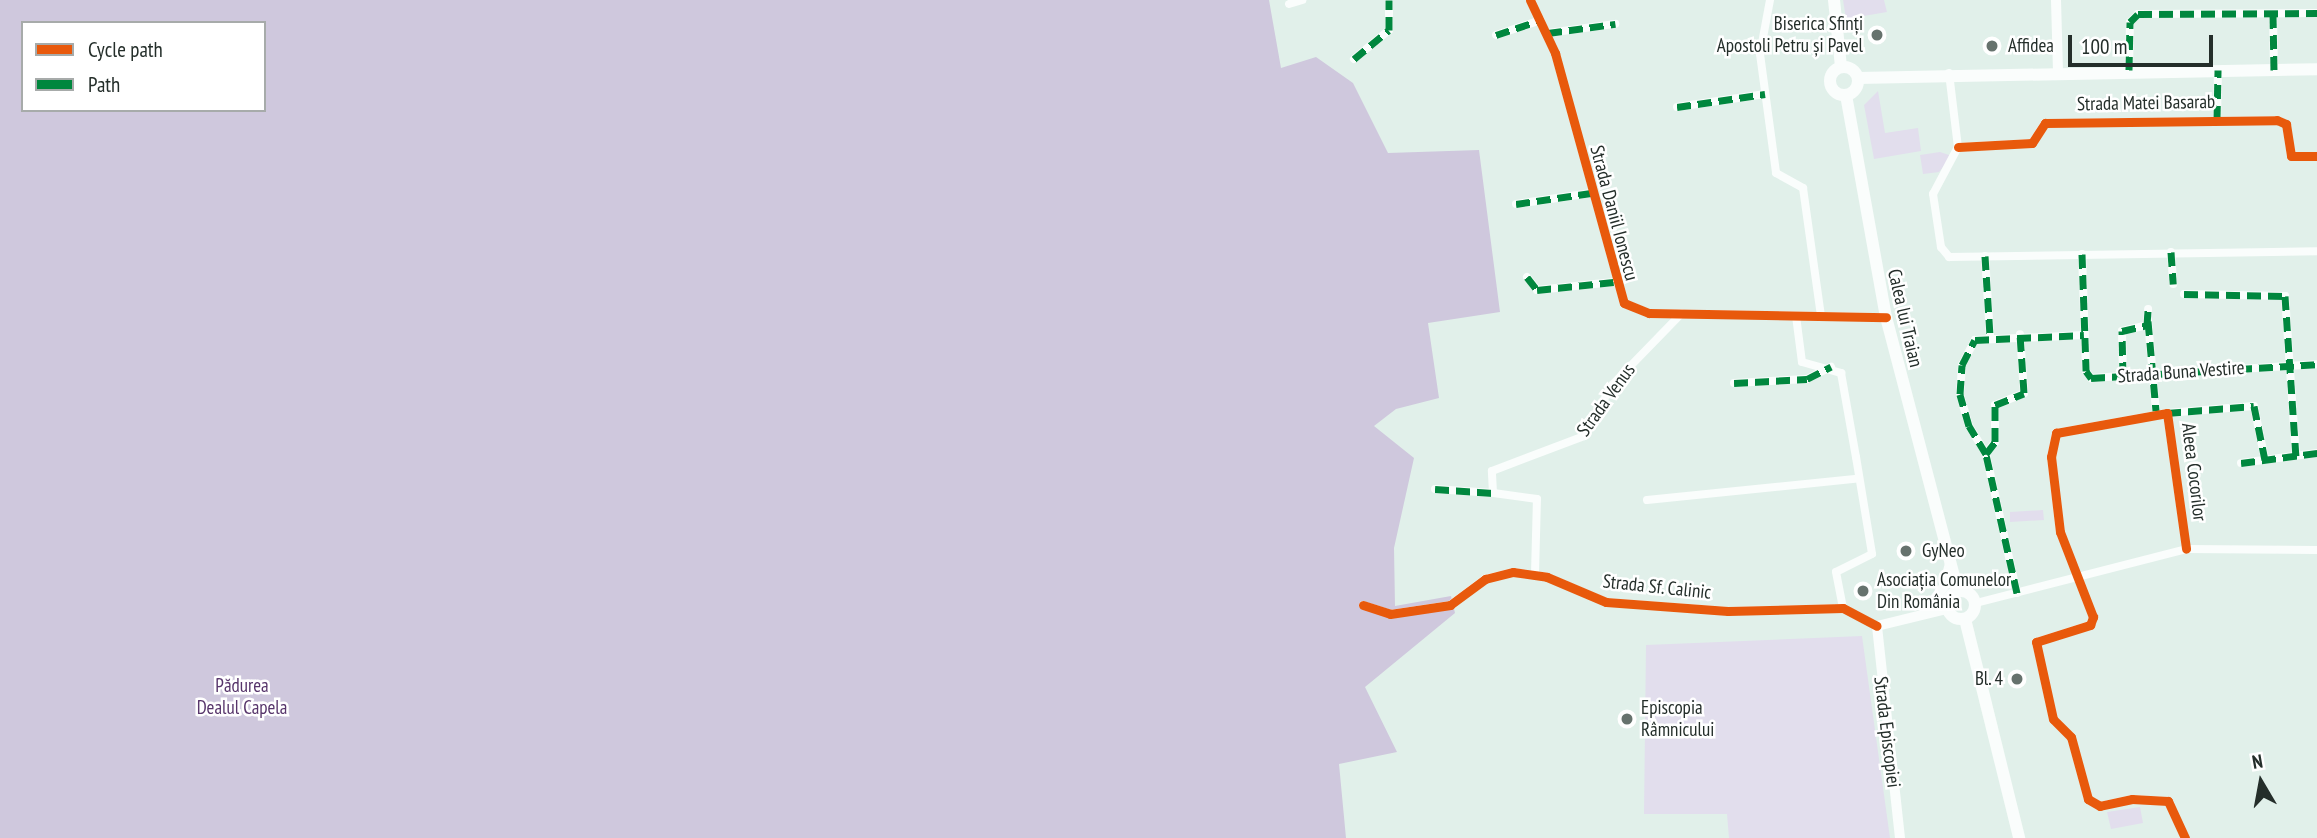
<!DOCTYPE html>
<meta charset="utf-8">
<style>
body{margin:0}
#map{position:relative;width:2317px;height:838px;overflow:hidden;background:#e1f0ea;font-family:"PT Sans Narrow",sans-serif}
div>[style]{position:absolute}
.green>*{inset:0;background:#e2deed}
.forest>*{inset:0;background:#cfc8dd}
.minor>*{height:8px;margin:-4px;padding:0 4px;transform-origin:4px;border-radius:4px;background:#fafdfc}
.tertiary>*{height:10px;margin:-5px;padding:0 5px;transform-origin:5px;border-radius:5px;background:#fafdfc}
.secondary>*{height:12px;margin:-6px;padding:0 6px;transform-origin:6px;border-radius:6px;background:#fafdfc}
.primary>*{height:12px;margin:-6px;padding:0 6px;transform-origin:6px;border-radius:6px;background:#fafdfc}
.primary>.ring{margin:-6px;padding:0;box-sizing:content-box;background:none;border:12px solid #fafdfc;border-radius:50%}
.quiet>*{height:7px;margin-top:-3.5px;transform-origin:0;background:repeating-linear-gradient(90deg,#00873e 0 14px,transparent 0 21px)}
.cycleway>*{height:9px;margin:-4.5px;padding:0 4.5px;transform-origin:4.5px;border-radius:4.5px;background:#e8590c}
.dots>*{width:19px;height:19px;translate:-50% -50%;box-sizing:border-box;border:4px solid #fff;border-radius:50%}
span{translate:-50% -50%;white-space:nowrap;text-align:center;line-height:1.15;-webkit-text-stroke:5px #fff;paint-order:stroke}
.poi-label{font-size:19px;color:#242e2a}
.right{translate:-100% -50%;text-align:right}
.left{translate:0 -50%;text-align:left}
.street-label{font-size:19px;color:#242e2a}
.park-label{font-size:19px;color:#57356b}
.legend{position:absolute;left:21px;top:21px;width:245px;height:91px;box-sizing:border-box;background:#fff;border:2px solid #a7abaa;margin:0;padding:9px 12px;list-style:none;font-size:21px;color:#242e2a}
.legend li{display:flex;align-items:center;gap:14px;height:35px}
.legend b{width:35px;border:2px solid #a7abaa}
.north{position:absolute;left:2226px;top:747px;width:70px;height:70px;-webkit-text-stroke:5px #fff;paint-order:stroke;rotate:350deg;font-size:19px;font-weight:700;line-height:28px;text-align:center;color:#242e2a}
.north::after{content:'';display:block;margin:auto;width:24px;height:32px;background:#242e2a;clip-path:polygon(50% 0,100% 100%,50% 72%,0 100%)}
.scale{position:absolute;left:2068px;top:35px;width:145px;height:32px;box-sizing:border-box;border:4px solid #242e2a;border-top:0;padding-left:9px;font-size:21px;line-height:24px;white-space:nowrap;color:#242e2a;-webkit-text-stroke:5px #fff;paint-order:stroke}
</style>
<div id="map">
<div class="green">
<i style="clip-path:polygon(1843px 0,1884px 0,1887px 12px,1846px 19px)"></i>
<i style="clip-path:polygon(1878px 91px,1885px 133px,1918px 128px,1921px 151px,1874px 159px,1864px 105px)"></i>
<i style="clip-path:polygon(1940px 152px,1952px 156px,1939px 172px,1923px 174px,1920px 155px)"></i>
<i style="clip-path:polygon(2043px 510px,2044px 520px,2010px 522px,2010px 512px)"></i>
<i style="clip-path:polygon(1862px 636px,1890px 838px,1729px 838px,1727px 814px,1644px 814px,1646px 645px)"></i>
<i style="clip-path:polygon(2140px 807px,2143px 823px,2111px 829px,2107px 812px)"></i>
</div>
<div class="forest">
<i style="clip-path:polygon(evenodd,0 0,1269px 0,1281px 68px,1316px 57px,1353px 83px,1388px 153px,1479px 150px,1500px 312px,1428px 323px,1439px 398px,1396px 409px,1374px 426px,1414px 458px,1394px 548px,1395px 606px,1451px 596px,1455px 613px,1365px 687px,1397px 752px,1339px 764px,1346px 838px,0 838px,0 0,23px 23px,264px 23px,264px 110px,23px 110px,23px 23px)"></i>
</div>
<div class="minor">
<i style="left:1530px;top:0;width:59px;rotate:64.7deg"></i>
<i style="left:1555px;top:53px;width:259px;rotate:74.6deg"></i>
<i style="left:1624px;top:303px;width:27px;rotate:22deg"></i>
<i style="left:1649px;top:313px;width:237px;rotate:1deg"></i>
<i style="left:1770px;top:0;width:55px;rotate:100.5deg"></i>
<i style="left:1760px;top:54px;width:120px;rotate:82.3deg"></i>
<i style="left:1776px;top:173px;width:31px;rotate:29deg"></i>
<i style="left:1803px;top:188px;width:129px;rotate:82deg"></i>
<i style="left:1289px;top:4px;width:14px;rotate:-17deg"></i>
<i style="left:2273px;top:14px;width:56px;rotate:89deg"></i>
<i style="left:1548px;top:33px;width:68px;rotate:-7.7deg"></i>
<i style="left:1496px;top:35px;width:47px;rotate:-18.4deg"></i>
<i style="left:1354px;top:59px;width:45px;rotate:-39.6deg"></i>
<i style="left:1389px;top:30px;width:30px;rotate:-90deg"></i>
<i style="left:2129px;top:70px;width:48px;rotate:-88.8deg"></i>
<i style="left:2130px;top:22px;width:11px;rotate:-45deg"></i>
<i style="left:2138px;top:14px;width:179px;rotate:-0.3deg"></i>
<i style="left:1949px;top:73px;width:75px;rotate:83.1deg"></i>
<i style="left:1958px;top:147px;width:53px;rotate:118deg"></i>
<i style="left:1933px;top:194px;width:54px;rotate:81.4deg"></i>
<i style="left:1941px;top:247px;width:13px;rotate:51deg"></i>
<i style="left:1949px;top:257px;width:368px;rotate:-0.9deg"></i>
<i style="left:1677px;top:107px;width:89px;rotate:-8.4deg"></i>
<i style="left:2217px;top:119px;width:49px;rotate:-88.8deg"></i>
<i style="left:1958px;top:147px;width:74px;rotate:-3.1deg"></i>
<i style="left:2032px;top:143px;width:24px;rotate:-57deg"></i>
<i style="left:2045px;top:123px;width:232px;rotate:-0.7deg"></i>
<i style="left:2277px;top:120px;width:10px;rotate:24deg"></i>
<i style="left:2286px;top:124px;width:32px;rotate:81deg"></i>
<i style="left:2291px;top:156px;width:26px"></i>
<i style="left:1516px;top:204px;width:76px;rotate:-8.3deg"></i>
<i style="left:2171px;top:252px;width:32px;rotate:86deg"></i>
<i style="left:2082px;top:254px;width:117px;rotate:88deg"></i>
<i style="left:2086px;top:371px;width:9px;rotate:54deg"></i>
<i style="left:2091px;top:378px;width:226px;rotate:-3.5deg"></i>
<i style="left:1985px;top:256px;width:80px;rotate:86.4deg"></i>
<i style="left:1527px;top:277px;width:16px;rotate:52deg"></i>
<i style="left:1537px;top:290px;width:77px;rotate:-5.9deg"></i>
<i style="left:2184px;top:294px;width:101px;rotate:1.1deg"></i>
<i style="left:2285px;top:296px;width:160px;rotate:86.1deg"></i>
<i style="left:1796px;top:316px;width:46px;rotate:82.6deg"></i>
<i style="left:1802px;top:362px;width:41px;rotate:15.8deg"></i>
<i style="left:1841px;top:373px;width:85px;rotate:79.9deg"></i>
<i style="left:1856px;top:457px;width:98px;rotate:80.6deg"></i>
<i style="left:1872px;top:554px;width:40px;rotate:153.4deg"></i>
<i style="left:1836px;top:572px;width:37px;rotate:79deg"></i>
<i style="left:2148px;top:321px;width:90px;rotate:84.9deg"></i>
<i style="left:2123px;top:376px;width:45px;rotate:-91.3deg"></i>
<i style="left:2122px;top:331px;width:26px;rotate:-13deg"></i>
<i style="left:2147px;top:325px;width:16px;rotate:-86deg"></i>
<i style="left:1734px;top:383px;width:73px;rotate:-3.1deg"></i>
<i style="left:1807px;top:379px;width:27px;rotate:-27deg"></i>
<i style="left:2167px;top:413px;width:87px;rotate:-4.6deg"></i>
<i style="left:2254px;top:406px;width:55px;rotate:78.5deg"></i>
<i style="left:1986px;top:454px;width:15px;rotate:-53deg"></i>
<i style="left:1995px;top:442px;width:37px;rotate:-90deg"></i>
<i style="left:1995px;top:405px;width:31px;rotate:-22deg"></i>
<i style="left:2024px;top:393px;width:59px;rotate:-93.9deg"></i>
<i style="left:2241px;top:463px;width:77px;rotate:-7.5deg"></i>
<i style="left:1435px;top:489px;width:58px;rotate:3.9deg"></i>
<i style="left:1647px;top:500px;width:209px;rotate:-5.8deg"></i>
<i style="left:1535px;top:574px;width:75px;rotate:-88.5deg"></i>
<i style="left:1537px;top:499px;width:44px;rotate:-172.2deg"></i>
<i style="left:1493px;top:493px;width:22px;rotate:-93deg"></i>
<i style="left:1492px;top:471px;width:98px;rotate:-20.8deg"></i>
<i style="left:1584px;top:436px;width:58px;rotate:-61.2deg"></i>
<i style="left:1612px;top:385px;width:100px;rotate:-45.8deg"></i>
<i style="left:2017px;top:593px;width:142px;rotate:-102.6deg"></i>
<i style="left:1986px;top:454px;width:33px;rotate:-121deg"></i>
<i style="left:1969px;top:426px;width:33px;rotate:-106deg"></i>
<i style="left:1960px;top:394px;width:29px;rotate:-86deg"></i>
<i style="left:1962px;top:365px;width:28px;rotate:-63deg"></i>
<i style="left:1975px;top:340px;width:109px;rotate:-2.6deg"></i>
<i style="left:1976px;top:603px;width:217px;rotate:-14.4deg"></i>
<i style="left:2186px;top:549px;width:131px;rotate:0.4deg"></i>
<i style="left:1363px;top:605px;width:28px;rotate:18deg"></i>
<i style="left:1390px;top:614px;width:61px;rotate:-8.5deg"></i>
<i style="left:1450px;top:605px;width:44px;rotate:-36.6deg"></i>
<i style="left:1485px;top:579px;width:29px;rotate:-14deg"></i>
<i style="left:1513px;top:572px;width:34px;rotate:8deg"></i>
<i style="left:1547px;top:577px;width:64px;rotate:23deg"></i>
<i style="left:1606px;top:602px;width:122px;rotate:4.2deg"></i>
<i style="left:1728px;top:611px;width:115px;rotate:-1.5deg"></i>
<i style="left:1843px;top:608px;width:38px;rotate:28deg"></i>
<i style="left:2185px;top:838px;width:41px;rotate:-114.7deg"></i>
<i style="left:2168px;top:801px;width:36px;rotate:-177deg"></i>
<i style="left:2132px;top:799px;width:33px;rotate:168deg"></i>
<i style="left:2100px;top:806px;width:14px;rotate:-150deg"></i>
<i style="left:2088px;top:799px;width:64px;rotate:-105.3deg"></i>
<i style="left:2071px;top:737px;width:25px;rotate:-135deg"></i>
<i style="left:2053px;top:719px;width:79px;rotate:-102.4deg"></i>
<i style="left:2036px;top:642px;width:57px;rotate:-17.5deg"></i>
<i style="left:2090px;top:625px;width:9px;rotate:-69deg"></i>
<i style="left:2093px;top:617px;width:91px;rotate:-111.2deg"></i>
<i style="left:2060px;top:532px;width:76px;rotate:-96.8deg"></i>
<i style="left:2051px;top:457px;width:25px;rotate:-78deg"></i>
<i style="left:2056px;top:433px;width:113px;rotate:-10.2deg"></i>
<i style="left:2167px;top:413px;width:137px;rotate:82deg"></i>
</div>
<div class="tertiary">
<i style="left:2056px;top:0;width:70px;rotate:88.4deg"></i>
<i style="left:1924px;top:613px;width:34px;rotate:-53deg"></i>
<i style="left:1944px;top:586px;width:23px;rotate:-75deg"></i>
<i style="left:1900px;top:838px;width:213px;rotate:-96.2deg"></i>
<i style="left:1877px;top:626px;width:72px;rotate:-13.7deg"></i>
</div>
<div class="secondary">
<i style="left:1858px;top:78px;width:459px;rotate:-1.1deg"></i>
</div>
<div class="primary">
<i style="left:1834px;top:0;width:67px;rotate:84deg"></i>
<i class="ring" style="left:1830px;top:67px;width:16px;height:16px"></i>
<i style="left:1846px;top:95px;width:226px;rotate:79.8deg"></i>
<i style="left:1886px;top:317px;width:283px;rotate:75.3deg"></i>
<i class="ring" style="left:1947px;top:591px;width:16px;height:16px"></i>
<i style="left:1965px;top:619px;width:226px;rotate:76.1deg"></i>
</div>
<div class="quiet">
<i style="left:2273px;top:14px;width:56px;rotate:89deg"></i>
<i style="left:1548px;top:33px;width:68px;rotate:-7.7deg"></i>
<i style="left:1496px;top:35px;width:47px;rotate:-18.4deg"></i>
<i style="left:1354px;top:59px;width:45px;rotate:-39.6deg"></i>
<i style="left:1389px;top:30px;width:30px;rotate:-90deg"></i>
<i style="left:2129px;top:70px;width:48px;rotate:-88.8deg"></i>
<i style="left:2130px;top:22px;width:11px;rotate:-45deg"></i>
<i style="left:2138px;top:14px;width:179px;rotate:-0.3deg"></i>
<i style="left:1677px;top:107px;width:89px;rotate:-8.4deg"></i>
<i style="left:2217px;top:119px;width:49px;rotate:-88.8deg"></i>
<i style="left:1516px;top:204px;width:76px;rotate:-8.3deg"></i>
<i style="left:2171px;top:252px;width:32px;rotate:86deg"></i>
<i style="left:2082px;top:254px;width:117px;rotate:88deg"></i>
<i style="left:2086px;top:371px;width:9px;rotate:54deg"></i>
<i style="left:2091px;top:378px;width:226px;rotate:-3.5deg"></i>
<i style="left:1985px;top:256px;width:80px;rotate:86.4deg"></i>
<i style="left:1527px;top:277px;width:16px;rotate:52deg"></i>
<i style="left:1537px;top:290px;width:77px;rotate:-5.9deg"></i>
<i style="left:2184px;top:294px;width:101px;rotate:1.1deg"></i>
<i style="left:2285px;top:296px;width:160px;rotate:86.1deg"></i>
<i style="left:2148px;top:321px;width:90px;rotate:84.9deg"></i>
<i style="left:2123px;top:376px;width:45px;rotate:-91.3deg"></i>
<i style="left:2122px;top:331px;width:26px;rotate:-13deg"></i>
<i style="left:2147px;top:325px;width:16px;rotate:-86deg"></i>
<i style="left:1734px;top:383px;width:73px;rotate:-3.1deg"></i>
<i style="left:1807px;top:379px;width:27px;rotate:-27deg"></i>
<i style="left:2167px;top:413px;width:87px;rotate:-4.6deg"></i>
<i style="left:2254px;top:406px;width:55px;rotate:78.5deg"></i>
<i style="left:1986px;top:454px;width:15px;rotate:-53deg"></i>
<i style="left:1995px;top:442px;width:37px;rotate:-90deg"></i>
<i style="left:1995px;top:405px;width:31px;rotate:-22deg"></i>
<i style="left:2024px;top:393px;width:59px;rotate:-93.9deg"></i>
<i style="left:2241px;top:463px;width:77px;rotate:-7.5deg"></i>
<i style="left:1435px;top:489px;width:58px;rotate:3.9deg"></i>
<i style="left:2017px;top:593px;width:142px;rotate:-102.6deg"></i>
<i style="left:1986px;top:454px;width:33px;rotate:-121deg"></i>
<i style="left:1969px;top:426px;width:33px;rotate:-106deg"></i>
<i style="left:1960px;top:394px;width:29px;rotate:-86deg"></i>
<i style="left:1962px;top:365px;width:28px;rotate:-63deg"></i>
<i style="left:1975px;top:340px;width:109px;rotate:-2.6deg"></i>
</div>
<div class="cycleway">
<i style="left:1530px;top:0;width:59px;rotate:64.7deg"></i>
<i style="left:1555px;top:53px;width:259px;rotate:74.6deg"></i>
<i style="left:1624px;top:303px;width:27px;rotate:22deg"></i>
<i style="left:1649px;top:313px;width:237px;rotate:1deg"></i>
<i style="left:1958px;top:147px;width:74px;rotate:-3.1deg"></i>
<i style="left:2032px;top:143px;width:24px;rotate:-57deg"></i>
<i style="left:2045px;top:123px;width:232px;rotate:-0.7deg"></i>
<i style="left:2277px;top:120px;width:10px;rotate:24deg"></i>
<i style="left:2286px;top:124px;width:32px;rotate:81deg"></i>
<i style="left:2291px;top:156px;width:26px"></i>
<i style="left:1363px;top:605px;width:28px;rotate:18deg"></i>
<i style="left:1390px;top:614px;width:61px;rotate:-8.5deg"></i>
<i style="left:1450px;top:605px;width:44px;rotate:-36.6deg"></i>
<i style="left:1485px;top:579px;width:29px;rotate:-14deg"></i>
<i style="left:1513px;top:572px;width:34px;rotate:8deg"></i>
<i style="left:1547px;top:577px;width:64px;rotate:23deg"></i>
<i style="left:1606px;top:602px;width:122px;rotate:4.2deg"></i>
<i style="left:1728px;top:611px;width:115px;rotate:-1.5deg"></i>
<i style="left:1843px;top:608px;width:38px;rotate:28deg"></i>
<i style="left:2185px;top:838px;width:41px;rotate:-114.7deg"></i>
<i style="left:2168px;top:801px;width:36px;rotate:-177deg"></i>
<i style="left:2132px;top:799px;width:33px;rotate:168deg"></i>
<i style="left:2100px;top:806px;width:14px;rotate:-150deg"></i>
<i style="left:2088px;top:799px;width:64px;rotate:-105.3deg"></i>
<i style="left:2071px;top:737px;width:25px;rotate:-135deg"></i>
<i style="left:2053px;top:719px;width:79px;rotate:-102.4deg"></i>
<i style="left:2036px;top:642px;width:57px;rotate:-17.5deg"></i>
<i style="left:2090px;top:625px;width:9px;rotate:-69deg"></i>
<i style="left:2093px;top:617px;width:91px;rotate:-111.2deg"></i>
<i style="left:2060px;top:532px;width:76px;rotate:-96.8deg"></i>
<i style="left:2051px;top:457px;width:25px;rotate:-78deg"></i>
<i style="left:2056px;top:433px;width:113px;rotate:-10.2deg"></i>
<i style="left:2167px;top:413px;width:137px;rotate:82deg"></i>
</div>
<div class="dots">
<i style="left:1877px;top:35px;background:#66726d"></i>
<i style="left:1992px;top:46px;background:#66726d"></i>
<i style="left:1906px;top:551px;background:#66726d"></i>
<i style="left:1863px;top:591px;background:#66726d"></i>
<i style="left:2017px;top:679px;background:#66726d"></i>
<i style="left:1627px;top:719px;background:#66726d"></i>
</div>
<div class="poi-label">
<span class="right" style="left:1863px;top:35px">Biserica Sfinți<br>Apostoli Petru și Pavel</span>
<span class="left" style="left:2008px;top:46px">Affidea</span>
<span class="left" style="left:1922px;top:551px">GyNeo</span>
<span class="left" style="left:1877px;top:591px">Asociația Comunelor<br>Din România</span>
<span class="right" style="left:2003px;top:679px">Bl. 4</span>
<span class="left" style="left:1641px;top:719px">Episcopia<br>Râmnicului</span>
</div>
<div class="street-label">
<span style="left:2146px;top:103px;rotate:-1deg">Strada Matei Basarab</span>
<span style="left:1614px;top:213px;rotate:75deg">Strada Daniil Ionescu</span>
<span style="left:1905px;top:318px;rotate:77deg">Calea lui Traian</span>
<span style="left:2181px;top:372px;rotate:-4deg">Strada Buna Vestire</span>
<span style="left:1606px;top:400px;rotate:-54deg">Strada Venus</span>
<span style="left:2194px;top:472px;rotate:83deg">Aleea Cocorilor</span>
<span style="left:1657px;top:587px;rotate:6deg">Strada Sf. Calinic</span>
<span style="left:1887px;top:732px;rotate:83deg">Strada Episcopiei</span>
</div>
<div class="park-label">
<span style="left:242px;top:697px">Pădurea<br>Dealul Capela</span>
</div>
<ul class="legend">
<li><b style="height:9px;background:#e8590c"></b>Cycle path</li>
<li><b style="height:9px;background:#00873e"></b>Path</li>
</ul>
<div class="north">N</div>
<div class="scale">100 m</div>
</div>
